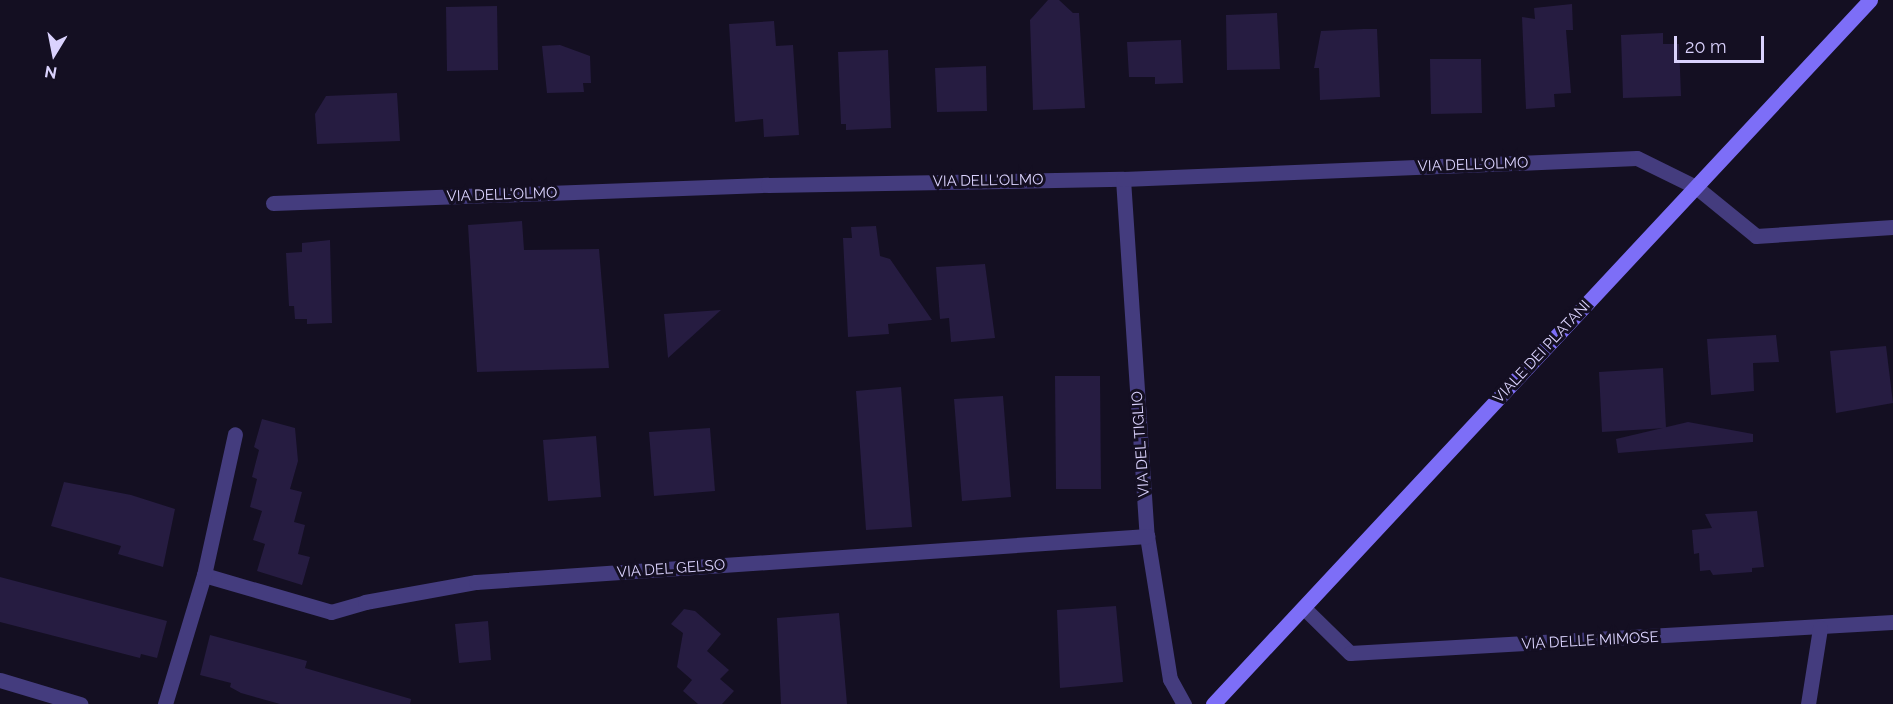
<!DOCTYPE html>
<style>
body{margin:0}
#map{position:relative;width:1893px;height:704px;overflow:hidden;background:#140f22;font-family:Raleway,sans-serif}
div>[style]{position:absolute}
.building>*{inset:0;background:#261c41}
.minor>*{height:15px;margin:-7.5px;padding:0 7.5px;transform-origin:7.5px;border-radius:7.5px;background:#443c7e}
.secondary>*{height:15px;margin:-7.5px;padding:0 7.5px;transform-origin:7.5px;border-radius:7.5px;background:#7d6ef7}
span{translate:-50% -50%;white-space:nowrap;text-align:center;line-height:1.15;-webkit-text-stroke:6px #140f22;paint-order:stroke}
.street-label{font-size:15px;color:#dad2fd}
.north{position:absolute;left:24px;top:24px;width:60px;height:60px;-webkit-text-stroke:4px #140f22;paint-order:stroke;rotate:190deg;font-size:16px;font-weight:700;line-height:24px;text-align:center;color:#dad2fd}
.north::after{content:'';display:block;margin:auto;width:21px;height:27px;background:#dad2fd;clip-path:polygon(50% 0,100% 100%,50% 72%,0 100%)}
.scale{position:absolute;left:1674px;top:36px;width:90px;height:27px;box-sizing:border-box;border:3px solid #dad2fd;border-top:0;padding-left:8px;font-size:18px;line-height:21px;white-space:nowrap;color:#dad2fd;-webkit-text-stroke:4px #140f22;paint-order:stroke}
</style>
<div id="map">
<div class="building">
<i style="clip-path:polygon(1048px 0,1059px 0,1073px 13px,1079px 13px,1085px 108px,1033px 110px,1030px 20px)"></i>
<i style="clip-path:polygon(1572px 4px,1573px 30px,1566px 30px,1571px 93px,1554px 94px,1555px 107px,1526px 109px,1522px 17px,1535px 19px,1534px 8px)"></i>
<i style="clip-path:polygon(497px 6px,498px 70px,447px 71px,446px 7px)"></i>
<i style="clip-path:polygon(1277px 13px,1280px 69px,1227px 70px,1226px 15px)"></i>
<i style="clip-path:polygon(774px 21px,776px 46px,793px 45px,799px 135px,764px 137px,763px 119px,735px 122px,729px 24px)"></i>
<i style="clip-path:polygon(1364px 29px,1377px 29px,1380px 97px,1320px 100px,1319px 68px,1314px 68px,1321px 31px)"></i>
<i style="clip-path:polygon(1663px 33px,1663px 44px,1679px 44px,1681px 96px,1623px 98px,1621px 35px)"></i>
<i style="clip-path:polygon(1181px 40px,1183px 83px,1155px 84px,1155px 77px,1129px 77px,1127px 42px)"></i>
<i style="clip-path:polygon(560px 45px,590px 56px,591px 83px,583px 83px,584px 92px,547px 93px,542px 46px)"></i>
<i style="clip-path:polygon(888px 50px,891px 128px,846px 130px,846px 124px,841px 124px,838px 52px)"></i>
<i style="clip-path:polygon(1430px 59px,1481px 59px,1482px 113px,1431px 114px)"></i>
<i style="clip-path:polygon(986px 66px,987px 111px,937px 112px,935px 68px)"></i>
<i style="clip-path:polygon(397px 93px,400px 141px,317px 144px,315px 114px,326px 96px)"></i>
<i style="clip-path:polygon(522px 221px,524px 250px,599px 249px,609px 368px,477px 372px,468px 225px)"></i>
<i style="clip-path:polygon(876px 226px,880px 256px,890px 259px,932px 320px,888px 324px,889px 334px,848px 337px,843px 238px,852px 238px,851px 227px)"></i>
<i style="clip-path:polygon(330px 240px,332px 323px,307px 324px,307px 319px,295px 319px,294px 306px,289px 306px,286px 253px,302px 252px,302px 243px)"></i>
<i style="clip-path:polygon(985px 264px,995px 338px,951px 342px,949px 318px,940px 319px,936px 267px)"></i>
<i style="clip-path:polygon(721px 310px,668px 358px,664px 314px)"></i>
<i style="clip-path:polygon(1776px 335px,1779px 362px,1753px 363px,1754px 391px,1711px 395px,1707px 339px)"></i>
<i style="clip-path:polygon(1886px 346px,1893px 403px,1836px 413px,1830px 351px)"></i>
<i style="clip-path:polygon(1663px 368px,1666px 428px,1602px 432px,1599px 372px)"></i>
<i style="clip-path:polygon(1055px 376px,1100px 376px,1101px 489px,1056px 489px)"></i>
<i style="clip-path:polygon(901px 387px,912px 527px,866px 530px,856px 391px)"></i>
<i style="clip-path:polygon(1003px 396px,1011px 497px,962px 501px,954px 399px)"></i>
<i style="clip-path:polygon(262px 419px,295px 428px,298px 461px,290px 489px,302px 492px,294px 522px,305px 525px,298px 554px,310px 557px,302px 585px,257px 571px,265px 544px,253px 540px,262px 511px,250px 507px,257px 479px,252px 477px,259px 450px,254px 447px)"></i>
<i style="clip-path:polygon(1688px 422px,1753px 434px,1753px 442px,1618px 453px,1616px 439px)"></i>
<i style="clip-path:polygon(710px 428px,715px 491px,654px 496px,649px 432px)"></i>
<i style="clip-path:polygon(596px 436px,601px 497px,548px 501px,543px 440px)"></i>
<i style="clip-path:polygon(64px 482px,131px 495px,175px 509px,163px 567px,118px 554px,121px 546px,51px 526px)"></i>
<i style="clip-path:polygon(1757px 511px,1764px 567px,1752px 568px,1752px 572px,1713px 575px,1710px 570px,1700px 571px,1699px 553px,1694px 554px,1692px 530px,1712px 528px,1705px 514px)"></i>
<i style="clip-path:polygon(0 577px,167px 621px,157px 658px,141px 654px,140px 658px,0 622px)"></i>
<i style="clip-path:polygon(1116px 606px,1123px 682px,1060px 688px,1057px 610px)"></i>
<i style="clip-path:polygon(684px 609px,695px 611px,721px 634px,707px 651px,729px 670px,720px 679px,734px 691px,722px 704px,698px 704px,683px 691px,692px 680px,677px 667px,683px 633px,671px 624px)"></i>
<i style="clip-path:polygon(839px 613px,847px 704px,781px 704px,777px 618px)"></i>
<i style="clip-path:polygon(488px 621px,491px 660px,459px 663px,455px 624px)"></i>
<i style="clip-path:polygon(210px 635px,307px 661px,305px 668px,411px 699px,410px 704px,280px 704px,241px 693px,230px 687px,231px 683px,200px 675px)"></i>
</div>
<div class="minor">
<i style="left:1123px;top:179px;width:358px;rotate:86.2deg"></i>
<i style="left:1147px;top:536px;width:145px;rotate:80.9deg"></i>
<i style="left:1170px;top:679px;width:29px;rotate:61deg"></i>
<i style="left:273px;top:203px;width:495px;rotate:-2.1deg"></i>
<i style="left:768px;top:185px;width:355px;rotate:-1deg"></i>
<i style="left:1123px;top:179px;width:514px;rotate:-2.34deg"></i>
<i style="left:1637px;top:158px;width:66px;rotate:26.2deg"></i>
<i style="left:1696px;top:187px;width:77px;rotate:39.2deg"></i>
<i style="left:1756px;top:236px;width:137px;rotate:-3.8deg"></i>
<i style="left:204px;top:575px;width:132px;rotate:16.2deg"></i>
<i style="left:331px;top:612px;width:35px;rotate:-16deg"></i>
<i style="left:365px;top:602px;width:113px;rotate:-10.2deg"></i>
<i style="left:476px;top:582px;width:673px;rotate:-3.92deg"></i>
<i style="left:1305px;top:609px;width:63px;rotate:44.4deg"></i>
<i style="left:1350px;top:653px;width:544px;rotate:-3.27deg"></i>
<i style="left:0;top:680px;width:84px;rotate:16.7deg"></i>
<i style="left:165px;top:704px;width:135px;rotate:-73.2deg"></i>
<i style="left:204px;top:575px;width:144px;rotate:-77.6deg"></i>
<i style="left:1808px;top:704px;width:77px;rotate:-81deg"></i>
</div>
<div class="secondary">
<i style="left:1213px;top:704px;width:963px;rotate:-46.98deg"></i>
</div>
<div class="street-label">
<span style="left:1473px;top:165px;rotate:-2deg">VIA DELL'OLMO</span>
<span style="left:988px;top:181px;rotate:-1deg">VIA DELL'OLMO</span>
<span style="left:502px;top:195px;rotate:-2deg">VIA DELL'OLMO</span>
<span style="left:1542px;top:352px;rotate:-47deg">VIALE DEI PLATANI</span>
<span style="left:1141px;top:444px;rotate:-94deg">VIA DEL TIGLIO</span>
<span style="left:671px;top:569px;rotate:-4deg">VIA DEL GELSO</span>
<span style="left:1590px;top:641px;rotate:-3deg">VIA DELLE MIMOSE</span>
</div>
<div class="north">N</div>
<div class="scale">20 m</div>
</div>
